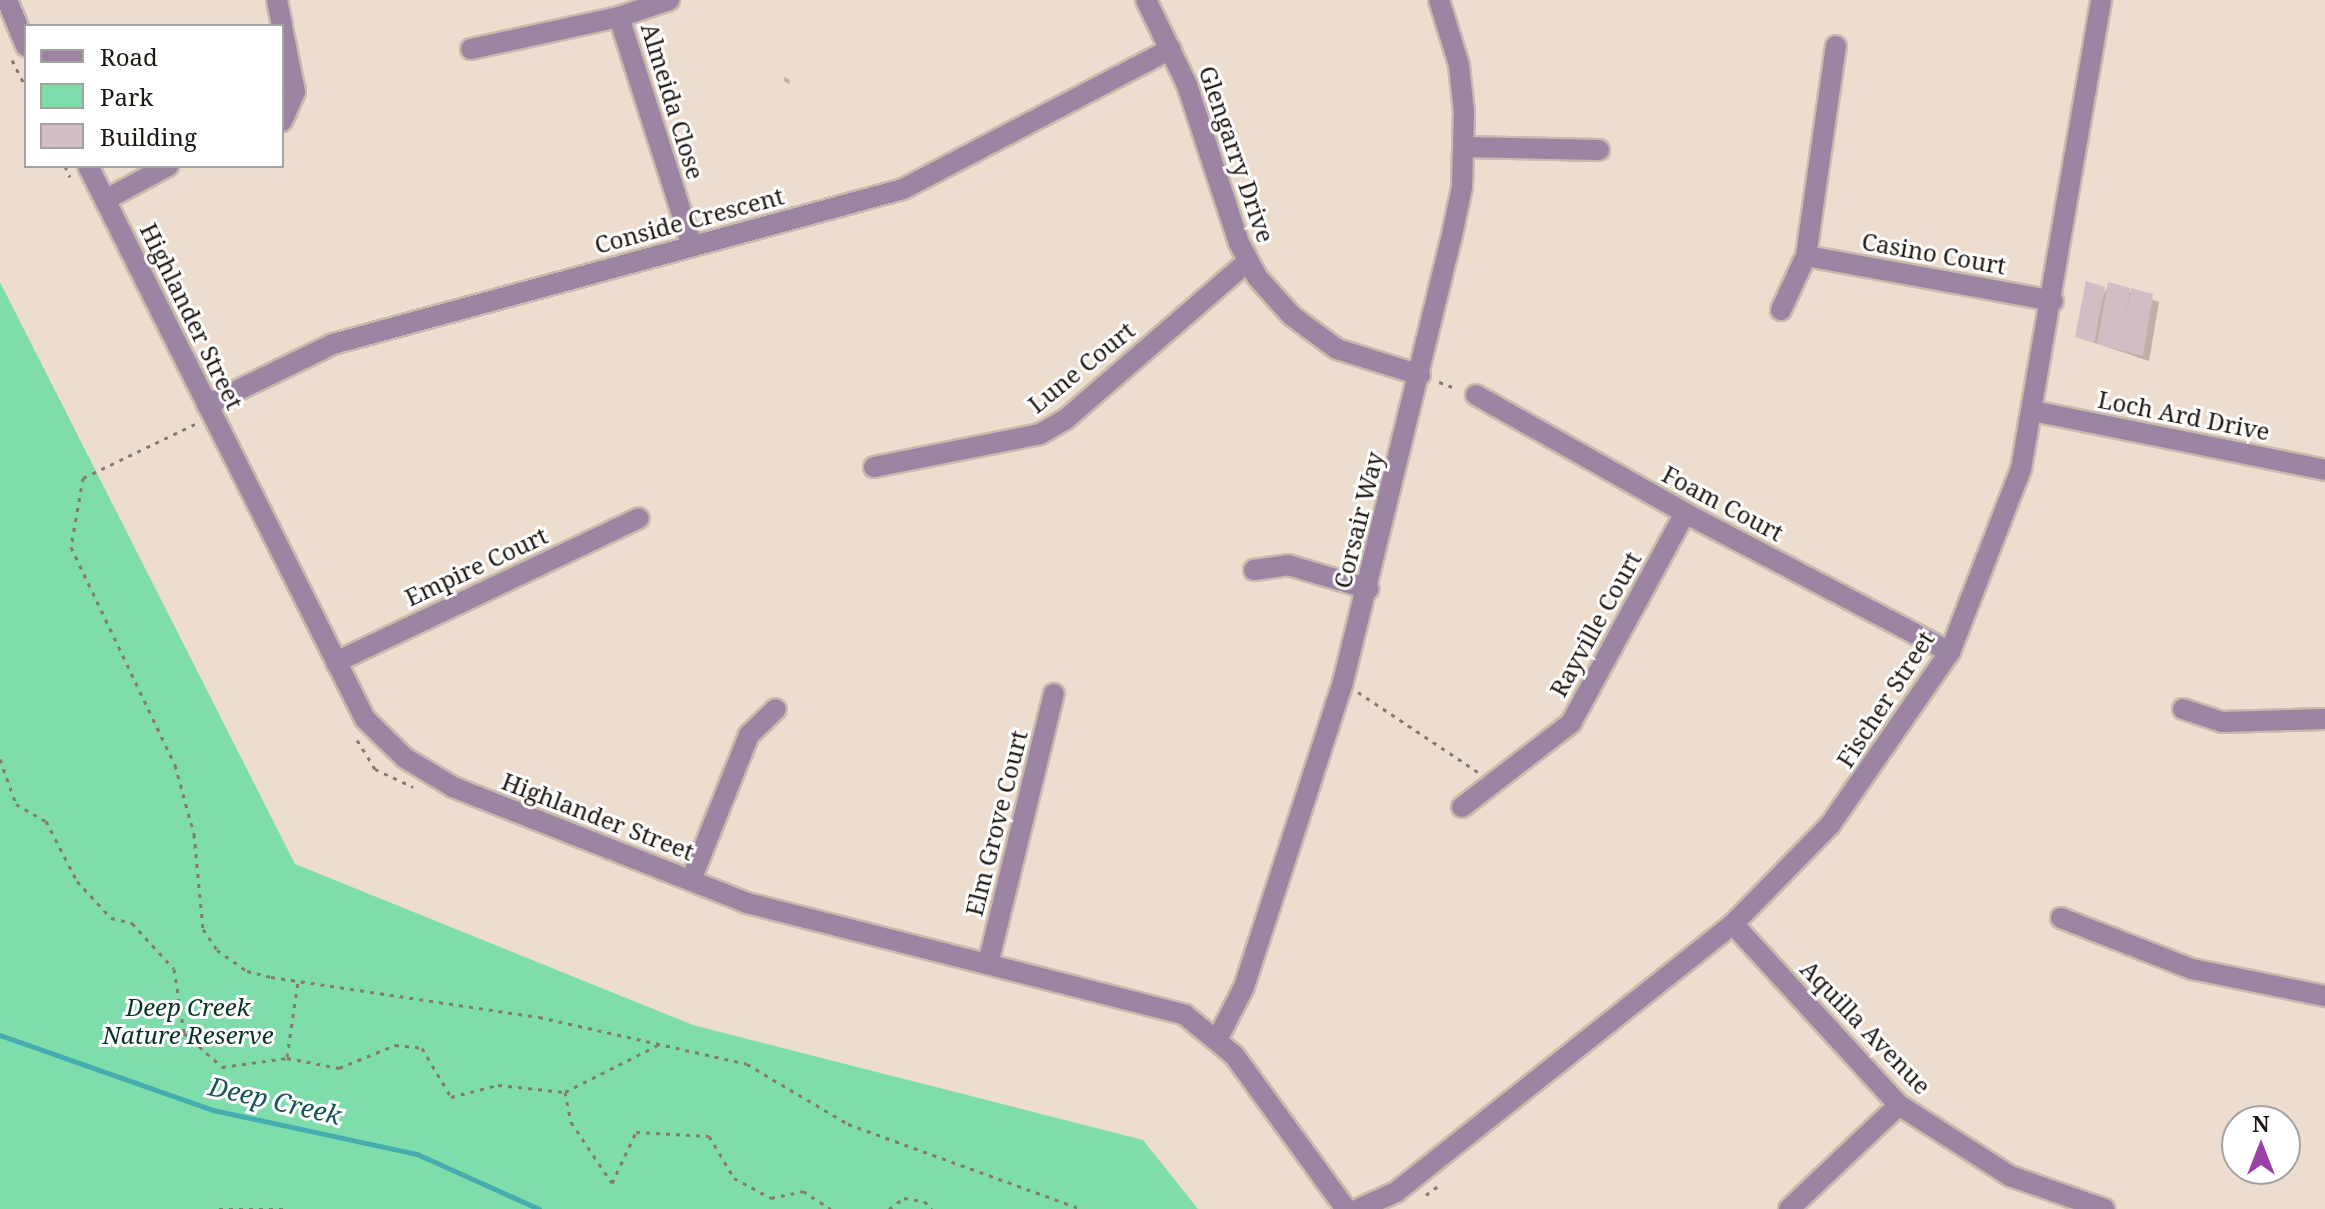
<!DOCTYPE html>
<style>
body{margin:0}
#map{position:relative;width:2325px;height:1209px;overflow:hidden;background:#edddce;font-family:"Noto Serif",serif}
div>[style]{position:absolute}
.green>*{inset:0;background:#7fddac}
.shadow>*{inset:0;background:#0003}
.stream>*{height:5px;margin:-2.5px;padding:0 2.5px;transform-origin:2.5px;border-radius:2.5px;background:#45acb0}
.building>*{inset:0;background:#d3bdc5}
.path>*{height:3px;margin-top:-1.5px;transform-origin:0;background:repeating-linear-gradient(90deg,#857a70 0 4px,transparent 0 10px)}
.roads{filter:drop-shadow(2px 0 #c8baac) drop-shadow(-2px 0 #c8baac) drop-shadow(0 2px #c8baac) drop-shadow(0 -2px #c8baac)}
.minor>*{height:20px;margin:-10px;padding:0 10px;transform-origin:10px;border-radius:10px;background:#9c84a2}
span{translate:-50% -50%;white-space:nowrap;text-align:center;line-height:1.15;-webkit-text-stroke:6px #fff;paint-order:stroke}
.street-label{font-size:24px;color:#1e1813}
.park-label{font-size:24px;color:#083421;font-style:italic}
.water-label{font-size:26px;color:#195456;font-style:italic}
.legend{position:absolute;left:24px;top:24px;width:260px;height:144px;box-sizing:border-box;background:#fff;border:2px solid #a5a3a1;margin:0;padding:10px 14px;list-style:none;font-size:24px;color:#1e1813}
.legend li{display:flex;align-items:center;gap:16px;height:40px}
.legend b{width:40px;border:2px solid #a5a3a1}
.north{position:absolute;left:2221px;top:1105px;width:80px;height:80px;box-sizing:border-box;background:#fff;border:2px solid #a5a3a1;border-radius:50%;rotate:0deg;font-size:22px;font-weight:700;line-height:32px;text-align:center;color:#1e1813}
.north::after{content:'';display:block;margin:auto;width:28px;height:36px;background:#9d3fa8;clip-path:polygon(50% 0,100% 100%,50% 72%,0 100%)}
</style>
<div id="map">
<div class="green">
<i style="clip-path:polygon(0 282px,295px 864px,693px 1025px,1143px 1140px,1198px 1209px,0 1209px)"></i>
</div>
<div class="shadow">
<i style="clip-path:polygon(784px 77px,789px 79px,790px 84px,784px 81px)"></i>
<i style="clip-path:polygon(2109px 285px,2159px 302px,2149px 361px,2077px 337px)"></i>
</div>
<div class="stream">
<i style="left:0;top:1035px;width:226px;rotate:19.4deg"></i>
<i style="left:213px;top:1110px;width:209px;rotate:12.2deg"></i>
<i style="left:417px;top:1154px;width:134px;rotate:24.3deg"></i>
</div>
<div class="building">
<i style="clip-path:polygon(2086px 281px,2105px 287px,2094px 343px,2075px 337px)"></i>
<i style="clip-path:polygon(2108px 282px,2130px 288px,2125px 318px,2131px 288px,2153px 294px,2143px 356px,2097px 344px)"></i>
</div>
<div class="path">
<i style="left:12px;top:60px;width:31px;rotate:63deg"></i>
<i style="left:65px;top:166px;width:12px;rotate:66deg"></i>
<i style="left:1439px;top:382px;width:20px;rotate:20deg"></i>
<i style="left:195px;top:424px;width:124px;rotate:154.3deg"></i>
<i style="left:83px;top:478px;width:70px;rotate:99.9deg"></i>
<i style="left:71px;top:547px;width:242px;rotate:64.5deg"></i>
<i style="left:175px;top:765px;width:72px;rotate:74.6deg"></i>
<i style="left:194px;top:834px;width:95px;rotate:84.6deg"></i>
<i style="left:203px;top:929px;width:25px;rotate:56deg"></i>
<i style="left:217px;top:950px;width:37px;rotate:35deg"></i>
<i style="left:247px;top:971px;width:25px;rotate:14deg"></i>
<i style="left:271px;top:977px;width:271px;rotate:8.5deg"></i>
<i style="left:539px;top:1017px;width:213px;rotate:12.7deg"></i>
<i style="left:747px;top:1064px;width:117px;rotate:30.7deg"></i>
<i style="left:848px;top:1124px;width:248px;rotate:20deg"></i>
<i style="left:1358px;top:692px;width:144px;rotate:33.7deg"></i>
<i style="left:357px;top:740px;width:34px;rotate:58deg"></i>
<i style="left:375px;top:769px;width:42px;rotate:25.3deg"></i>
<i style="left:0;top:759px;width:48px;rotate:70.4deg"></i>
<i style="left:16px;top:804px;width:34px;rotate:30deg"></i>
<i style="left:46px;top:821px;width:68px;rotate:62.7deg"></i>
<i style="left:77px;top:881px;width:50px;rotate:47.4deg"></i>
<i style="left:111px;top:918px;width:22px;rotate:13deg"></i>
<i style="left:132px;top:923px;width:62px;rotate:47.6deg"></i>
<i style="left:174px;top:969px;width:65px;rotate:81.1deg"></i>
<i style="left:184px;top:1033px;width:51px;rotate:41.8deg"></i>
<i style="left:222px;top:1067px;width:66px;rotate:-7.9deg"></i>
<i style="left:287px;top:1058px;width:53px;rotate:10.9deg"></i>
<i style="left:339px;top:1068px;width:61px;rotate:-22.3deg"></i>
<i style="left:395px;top:1045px;width:27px;rotate:6deg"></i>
<i style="left:422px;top:1048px;width:57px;rotate:59.4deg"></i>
<i style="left:451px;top:1097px;width:49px;rotate:-14.3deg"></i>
<i style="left:498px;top:1085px;width:67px;rotate:6deg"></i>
<i style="left:658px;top:1045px;width:104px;rotate:153.2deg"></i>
<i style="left:565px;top:1092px;width:31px;rotate:79deg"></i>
<i style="left:571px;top:1122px;width:73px;rotate:56.1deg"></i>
<i style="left:612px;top:1183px;width:56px;rotate:-64.8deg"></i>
<i style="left:636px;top:1132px;width:73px;rotate:3.1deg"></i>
<i style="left:709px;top:1136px;width:49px;rotate:59.2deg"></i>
<i style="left:734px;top:1178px;width:42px;rotate:28.4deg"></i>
<i style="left:771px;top:1198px;width:33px;rotate:-12deg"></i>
<i style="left:803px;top:1191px;width:33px;rotate:33deg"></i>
<i style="left:287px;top:1057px;width:76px;rotate:-81.7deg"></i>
<i style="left:1426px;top:1195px;width:19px;rotate:-36deg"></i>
<i style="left:219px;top:1209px;width:65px"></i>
<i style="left:889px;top:1209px;width:19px;rotate:-36deg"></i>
<i style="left:904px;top:1198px;width:20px;rotate:9deg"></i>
<i style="left:924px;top:1201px;width:11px;rotate:45deg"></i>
</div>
<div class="roads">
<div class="minor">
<i style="left:7px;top:0;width:50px;rotate:67.6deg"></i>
<i style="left:277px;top:0;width:26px;rotate:79deg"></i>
<i style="left:1146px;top:0;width:94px;rotate:64.2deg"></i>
<i style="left:1187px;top:85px;width:166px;rotate:71.8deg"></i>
<i style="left:1239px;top:243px;width:38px;rotate:62deg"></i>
<i style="left:1257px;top:277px;width:52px;rotate:48.1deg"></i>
<i style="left:1292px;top:316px;width:56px;rotate:36.3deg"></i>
<i style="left:1337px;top:349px;width:87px;rotate:17.4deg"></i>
<i style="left:619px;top:17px;width:53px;rotate:-18.8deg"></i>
<i style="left:282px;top:27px;width:66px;rotate:78.7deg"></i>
<i style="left:295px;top:92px;width:32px;rotate:114deg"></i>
<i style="left:471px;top:49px;width:151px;rotate:-12.2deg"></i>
<i style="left:619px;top:17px;width:240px;rotate:72.3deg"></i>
<i style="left:1465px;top:147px;width:134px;rotate:1.3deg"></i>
<i style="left:88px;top:166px;width:618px;rotate:63.39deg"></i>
<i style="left:365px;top:719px;width:56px;rotate:44.3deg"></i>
<i style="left:405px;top:758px;width:56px;rotate:31.1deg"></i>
<i style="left:453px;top:787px;width:316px;rotate:21.5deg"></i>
<i style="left:747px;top:903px;width:452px;rotate:14.3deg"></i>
<i style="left:1185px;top:1015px;width:63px;rotate:39.2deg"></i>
<i style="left:1234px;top:1055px;width:190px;rotate:54deg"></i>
<i style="left:105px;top:200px;width:72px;rotate:-28.4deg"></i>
<i style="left:1806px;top:256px;width:212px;rotate:-81.9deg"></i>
<i style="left:1781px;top:310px;width:60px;rotate:-65.2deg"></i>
<i style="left:1806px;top:256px;width:251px;rotate:10.3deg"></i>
<i style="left:1476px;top:395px;width:240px;rotate:29.4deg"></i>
<i style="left:1685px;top:513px;width:299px;rotate:27.7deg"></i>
<i style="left:207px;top:405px;width:140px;rotate:-25.8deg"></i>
<i style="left:333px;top:344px;width:591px;rotate:-15.21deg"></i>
<i style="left:903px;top:189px;width:302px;rotate:-27.6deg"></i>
<i style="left:2033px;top:411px;width:298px;rotate:11.4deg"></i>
<i style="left:874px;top:467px;width:169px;rotate:-11.2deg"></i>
<i style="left:1040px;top:434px;width:30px;rotate:-30deg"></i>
<i style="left:1066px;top:419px;width:240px;rotate:-40.9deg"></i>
<i style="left:1254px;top:570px;width:34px;rotate:-8deg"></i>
<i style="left:1288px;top:565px;width:84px;rotate:16.5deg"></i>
<i style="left:336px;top:662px;width:335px;rotate:-25.4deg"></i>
<i style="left:2183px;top:709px;width:41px;rotate:18.4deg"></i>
<i style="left:2222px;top:722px;width:103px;rotate:-1.7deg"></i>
<i style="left:1462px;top:807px;width:138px;rotate:-37.6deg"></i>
<i style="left:1571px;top:723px;width:239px;rotate:-61.5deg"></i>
<i style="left:691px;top:880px;width:156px;rotate:-68.2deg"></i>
<i style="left:749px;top:735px;width:37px;rotate:-44deg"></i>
<i style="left:2061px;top:918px;width:141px;rotate:21.3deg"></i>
<i style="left:2192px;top:969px;width:136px;rotate:11.5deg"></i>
<i style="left:1733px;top:924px;width:246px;rotate:47.5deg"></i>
<i style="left:1899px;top:1105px;width:132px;rotate:32.6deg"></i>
<i style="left:2010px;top:1176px;width:100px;rotate:19.3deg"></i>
<i style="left:988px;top:964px;width:278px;rotate:-76.3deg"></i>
<i style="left:1218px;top:1038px;width:57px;rotate:-63deg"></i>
<i style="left:1244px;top:987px;width:321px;rotate:-72deg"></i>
<i style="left:1343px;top:682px;width:455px;rotate:-76.3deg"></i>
<i style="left:1451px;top:240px;width:54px;rotate:-78.3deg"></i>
<i style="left:1462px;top:187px;width:75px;rotate:-88.5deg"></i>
<i style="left:1464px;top:112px;width:47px;rotate:-96.1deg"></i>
<i style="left:1459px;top:65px;width:68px;rotate:-107.1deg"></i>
<i style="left:1358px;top:1209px;width:42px;rotate:-24.1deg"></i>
<i style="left:1396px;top:1192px;width:431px;rotate:-38.5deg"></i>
<i style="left:1733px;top:924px;width:139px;rotate:-45.6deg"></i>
<i style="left:1830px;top:825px;width:211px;rotate:-55.3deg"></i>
<i style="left:1950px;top:652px;width:196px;rotate:-68.8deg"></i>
<i style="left:2021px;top:469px;width:476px;rotate:-80.3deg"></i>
<i style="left:1789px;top:1209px;width:151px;rotate:-43.4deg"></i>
</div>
</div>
<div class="street-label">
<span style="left:673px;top:101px;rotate:73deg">Almeida Close</span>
<span style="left:1237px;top:154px;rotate:71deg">Glengarry Drive</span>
<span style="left:689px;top:220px;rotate:-15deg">Conside Crescent</span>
<span style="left:1934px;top:253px;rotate:10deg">Casino Court</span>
<span style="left:192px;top:316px;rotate:64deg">Highlander Street</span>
<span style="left:1081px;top:367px;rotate:-39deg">Lune Court</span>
<span style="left:2184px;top:415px;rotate:11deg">Loch Ard Drive</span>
<span style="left:1723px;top:503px;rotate:28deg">Foam Court</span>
<span style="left:1358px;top:520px;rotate:-76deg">Corsair Way</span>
<span style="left:476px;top:566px;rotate:-25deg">Empire Court</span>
<span style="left:1595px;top:624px;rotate:-61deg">Rayville Court</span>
<span style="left:1885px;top:699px;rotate:-57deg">Fischer Street</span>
<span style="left:598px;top:816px;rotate:21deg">Highlander Street</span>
<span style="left:996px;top:823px;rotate:-76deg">Elm Grove Court</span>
<span style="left:1866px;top:1027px;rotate:46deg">Aquilla Avenue</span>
</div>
<div class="park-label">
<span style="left:188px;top:1021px">Deep Creek<br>Nature Reserve</span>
</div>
<div class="water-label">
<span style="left:275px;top:1101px;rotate:13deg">Deep Creek</span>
</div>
<ul class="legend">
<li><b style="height:10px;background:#9c84a2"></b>Road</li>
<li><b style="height:22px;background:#7fddac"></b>Park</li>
<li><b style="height:22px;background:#d3bdc5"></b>Building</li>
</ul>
<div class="north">N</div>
</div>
